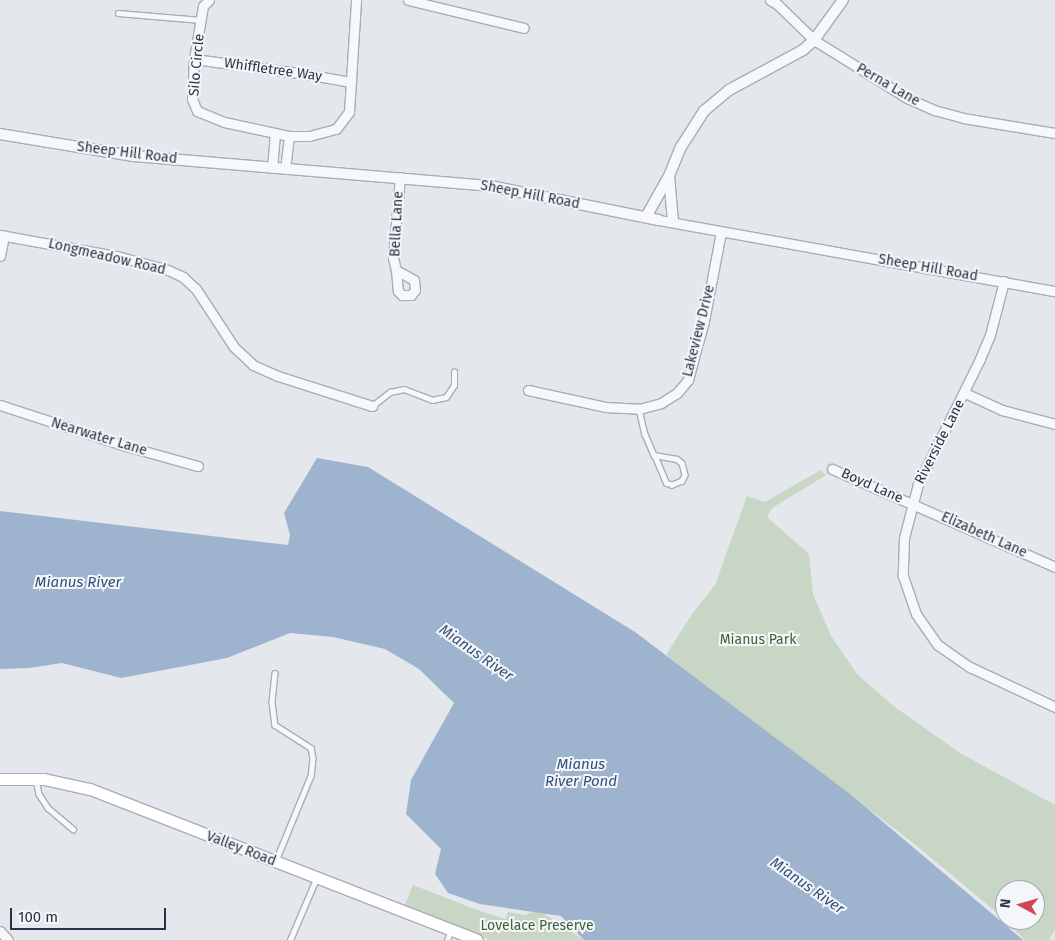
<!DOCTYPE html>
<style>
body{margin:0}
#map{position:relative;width:1055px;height:940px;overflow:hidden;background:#e4e7ec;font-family:"Fira Sans",sans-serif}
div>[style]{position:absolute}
.green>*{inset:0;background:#c8d6c5}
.water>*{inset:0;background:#9eb3cd}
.roads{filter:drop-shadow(1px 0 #a8adb7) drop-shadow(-1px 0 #a8adb7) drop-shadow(0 1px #a8adb7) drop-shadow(0 -1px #a8adb7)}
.service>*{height:4.5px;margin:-2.25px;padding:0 2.25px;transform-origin:2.25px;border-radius:2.25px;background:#f7f8fa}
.minor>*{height:9px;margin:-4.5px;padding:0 4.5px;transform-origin:4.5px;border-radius:4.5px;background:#f7f8fa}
.tertiary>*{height:10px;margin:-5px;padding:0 5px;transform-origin:5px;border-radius:5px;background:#f7f8fa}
.secondary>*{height:11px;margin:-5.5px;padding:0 5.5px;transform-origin:5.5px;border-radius:5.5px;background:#fff}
span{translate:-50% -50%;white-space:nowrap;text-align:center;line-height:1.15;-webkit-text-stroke:4px #f4f6f9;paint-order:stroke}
.street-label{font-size:14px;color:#2a3346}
.park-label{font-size:14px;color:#3d6237}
.water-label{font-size:15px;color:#32507c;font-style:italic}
.north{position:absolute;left:995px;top:880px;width:50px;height:50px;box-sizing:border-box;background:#f4f6f9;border:1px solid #a3a8b1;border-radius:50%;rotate:276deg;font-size:14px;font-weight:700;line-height:20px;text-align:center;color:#2a3346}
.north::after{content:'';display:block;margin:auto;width:18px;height:22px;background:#d44656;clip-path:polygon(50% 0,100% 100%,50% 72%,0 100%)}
.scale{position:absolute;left:10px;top:908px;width:156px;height:22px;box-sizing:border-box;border:2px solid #2a3346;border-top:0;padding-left:6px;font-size:15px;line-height:18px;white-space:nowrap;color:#2a3346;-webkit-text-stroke:4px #f4f6f9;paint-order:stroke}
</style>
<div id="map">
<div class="green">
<i style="clip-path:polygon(evenodd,821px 470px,826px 475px,772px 508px,767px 517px,809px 554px,813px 594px,831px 636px,857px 674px,892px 705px,960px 753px,1055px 805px,1055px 930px,1049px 940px,1025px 940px,995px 911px,912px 842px,666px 655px,692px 614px,715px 585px,747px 496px,765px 502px,821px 470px,1005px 890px,1035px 890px,1035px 920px,1005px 920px,1005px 890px)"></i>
<i style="clip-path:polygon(413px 885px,477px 910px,505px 919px,508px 912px,525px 915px,538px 910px,584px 940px,490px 940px,405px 905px)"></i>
</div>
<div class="water">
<i style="clip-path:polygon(317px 458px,368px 467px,635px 632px,850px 794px,1023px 940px,584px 940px,561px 916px,480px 904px,448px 893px,435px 874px,441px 849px,406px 814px,411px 780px,454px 703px,419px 669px,385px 649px,333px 637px,290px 633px,227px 658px,121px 678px,62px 663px,29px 668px,0 669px,0 511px,288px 545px,290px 535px,284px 513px)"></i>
</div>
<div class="roads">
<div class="service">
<i style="left:118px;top:13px;width:83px;rotate:4.8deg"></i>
<i style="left:372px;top:406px;width:23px;rotate:-38deg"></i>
<i style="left:390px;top:392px;width:14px;rotate:-12deg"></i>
<i style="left:404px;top:389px;width:30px;rotate:21deg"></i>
<i style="left:432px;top:400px;width:14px;rotate:-12deg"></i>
<i style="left:446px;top:397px;width:14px;rotate:-56deg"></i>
<i style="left:454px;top:385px;width:13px;rotate:-90deg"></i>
<i style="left:639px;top:409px;width:26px;rotate:77deg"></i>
<i style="left:645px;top:434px;width:23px;rotate:67deg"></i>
<i style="left:654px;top:455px;width:23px;rotate:10deg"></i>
<i style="left:677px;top:459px;width:6px;rotate:39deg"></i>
<i style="left:682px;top:463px;width:12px;rotate:76deg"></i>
<i style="left:685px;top:475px;width:7px;rotate:117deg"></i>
<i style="left:682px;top:481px;width:11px;rotate:158deg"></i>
<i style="left:672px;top:485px;width:6px;rotate:-162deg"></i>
<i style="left:666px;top:483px;width:30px;rotate:-113deg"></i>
<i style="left:275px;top:673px;width:29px;rotate:96deg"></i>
<i style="left:272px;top:702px;width:23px;rotate:83deg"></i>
<i style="left:275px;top:725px;width:43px;rotate:32.6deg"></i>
<i style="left:311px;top:748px;width:10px;rotate:79deg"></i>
<i style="left:313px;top:758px;width:18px;rotate:96deg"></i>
<i style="left:311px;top:776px;width:92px;rotate:112.4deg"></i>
<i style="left:36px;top:779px;width:15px;rotate:79deg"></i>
<i style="left:39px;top:794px;width:17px;rotate:57deg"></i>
<i style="left:48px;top:808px;width:33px;rotate:40deg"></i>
<i style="left:290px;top:940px;width:66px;rotate:-66.9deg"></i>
<i style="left:447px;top:940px;width:11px;rotate:-68deg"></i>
</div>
<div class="minor">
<i style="left:209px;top:0;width:8px;rotate:135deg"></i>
<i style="left:203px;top:6px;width:54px;rotate:99.6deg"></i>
<i style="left:194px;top:59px;width:40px;rotate:92.9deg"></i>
<i style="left:192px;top:99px;width:13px;rotate:67deg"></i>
<i style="left:197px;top:111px;width:29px;rotate:22deg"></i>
<i style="left:224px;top:122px;width:66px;rotate:12.2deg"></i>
<i style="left:289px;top:136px;width:20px"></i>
<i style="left:309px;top:136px;width:28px;rotate:-15deg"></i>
<i style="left:336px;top:129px;width:21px;rotate:-53deg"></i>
<i style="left:349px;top:112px;width:112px;rotate:-86.4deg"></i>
<i style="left:408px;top:0;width:119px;rotate:13.6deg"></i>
<i style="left:770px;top:0;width:8px;rotate:30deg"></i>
<i style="left:777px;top:4px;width:52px;rotate:44.2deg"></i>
<i style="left:814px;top:40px;width:110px;rotate:31.9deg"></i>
<i style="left:907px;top:98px;width:30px;rotate:24deg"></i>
<i style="left:934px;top:110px;width:30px;rotate:15deg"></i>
<i style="left:963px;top:118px;width:93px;rotate:9.3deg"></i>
<i style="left:194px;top:59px;width:113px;rotate:7.6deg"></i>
<i style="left:306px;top:74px;width:46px;rotate:10.1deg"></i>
<i style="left:272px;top:168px;width:35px;rotate:-85deg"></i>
<i style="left:285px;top:169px;width:33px;rotate:-83deg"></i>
<i style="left:659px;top:220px;width:402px;rotate:10.2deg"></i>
<i style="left:0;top:235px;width:119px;rotate:10.2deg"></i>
<i style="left:117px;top:256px;width:53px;rotate:15.4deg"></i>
<i style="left:168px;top:270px;width:17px;rotate:25deg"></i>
<i style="left:183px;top:277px;width:18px;rotate:43deg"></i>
<i style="left:196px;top:289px;width:69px;rotate:56.8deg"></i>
<i style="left:234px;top:347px;width:26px;rotate:43deg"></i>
<i style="left:253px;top:365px;width:27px;rotate:24deg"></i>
<i style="left:278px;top:376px;width:99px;rotate:17.7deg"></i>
<i style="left:0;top:256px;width:21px;rotate:-79deg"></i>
<i style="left:396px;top:270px;width:21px;rotate:85deg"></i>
<i style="left:398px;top:291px;width:6px;rotate:45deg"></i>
<i style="left:402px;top:295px;width:9px"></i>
<i style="left:411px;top:295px;width:6px;rotate:-51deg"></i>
<i style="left:415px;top:290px;width:10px;rotate:-96deg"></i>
<i style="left:414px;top:280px;width:21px;rotate:-151deg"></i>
<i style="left:396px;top:270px;width:12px;rotate:-104deg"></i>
<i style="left:393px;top:258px;width:81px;rotate:-85.1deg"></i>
<i style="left:1004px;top:281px;width:56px;rotate:104.5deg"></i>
<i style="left:990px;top:335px;width:26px;rotate:113deg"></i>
<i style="left:980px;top:359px;width:140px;rotate:116.4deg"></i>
<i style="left:918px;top:484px;width:56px;rotate:104.5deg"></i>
<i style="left:904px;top:538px;width:38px;rotate:92deg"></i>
<i style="left:903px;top:576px;width:40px;rotate:71.1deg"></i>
<i style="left:916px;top:614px;width:38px;rotate:55deg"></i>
<i style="left:938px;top:645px;width:39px;rotate:35deg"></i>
<i style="left:970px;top:667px;width:94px;rotate:25.2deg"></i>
<i style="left:528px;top:390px;width:79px;rotate:12.4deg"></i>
<i style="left:605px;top:407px;width:34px;rotate:3deg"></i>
<i style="left:639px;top:409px;width:23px;rotate:-15deg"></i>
<i style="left:661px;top:403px;width:19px;rotate:-32deg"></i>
<i style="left:677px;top:393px;width:17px;rotate:-50deg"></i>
<i style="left:688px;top:380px;width:20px;rotate:-75deg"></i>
<i style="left:693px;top:361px;width:41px;rotate:-74.6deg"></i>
<i style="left:704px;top:321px;width:91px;rotate:-79.2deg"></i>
<i style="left:965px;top:393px;width:41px;rotate:24.7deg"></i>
<i style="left:1002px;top:410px;width:55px;rotate:14.8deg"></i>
<i style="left:0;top:405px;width:125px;rotate:18.1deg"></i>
<i style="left:119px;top:444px;width:82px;rotate:15.6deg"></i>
<i style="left:832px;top:469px;width:244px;rotate:23.7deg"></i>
<i style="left:0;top:931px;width:12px;rotate:48deg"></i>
</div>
<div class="tertiary">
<i style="left:0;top:134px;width:135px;rotate:9.4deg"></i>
<i style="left:133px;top:156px;width:358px;rotate:4.8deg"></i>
<i style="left:490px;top:186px;width:172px;rotate:11.4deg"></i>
<i style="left:669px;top:176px;width:46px;rotate:85deg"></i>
<i style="left:646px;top:217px;width:47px;rotate:-60.7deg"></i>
<i style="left:669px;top:176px;width:31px;rotate:-68deg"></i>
<i style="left:681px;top:147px;width:43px;rotate:-57.4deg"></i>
<i style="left:704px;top:111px;width:33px;rotate:-40deg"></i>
<i style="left:729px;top:90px;width:84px;rotate:-28.4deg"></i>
<i style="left:803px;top:50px;width:15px;rotate:-42deg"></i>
<i style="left:814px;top:40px;width:49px;rotate:-54.1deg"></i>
</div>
<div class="secondary">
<i style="left:0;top:779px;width:44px"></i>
<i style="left:44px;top:779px;width:47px;rotate:12.3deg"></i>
<i style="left:90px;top:789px;width:415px;rotate:21.3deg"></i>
</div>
</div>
<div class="street-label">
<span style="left:197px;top:65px;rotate:-85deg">Silo Circle</span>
<span style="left:273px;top:70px;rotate:8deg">Whiffletree Way</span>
<span style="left:888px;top:85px;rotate:30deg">Perna Lane</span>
<span style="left:127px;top:153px;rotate:7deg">Sheep Hill Road</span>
<span style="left:530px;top:195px;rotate:11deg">Sheep Hill Road</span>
<span style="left:397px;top:224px;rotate:-87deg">Bella Lane</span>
<span style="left:107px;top:257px;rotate:13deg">Longmeadow Road</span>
<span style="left:928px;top:268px;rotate:10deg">Sheep Hill Road</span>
<span style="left:699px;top:331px;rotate:-76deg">Lakeview Drive</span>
<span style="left:99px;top:437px;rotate:17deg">Nearwater Lane</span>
<span style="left:940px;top:442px;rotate:-63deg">Riverside Lane</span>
<span style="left:872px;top:486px;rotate:24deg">Boyd Lane</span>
<span style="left:984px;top:535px;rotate:24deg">Elizabeth Lane</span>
<span style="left:241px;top:849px;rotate:21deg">Valley Road</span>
</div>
<div class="park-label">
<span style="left:758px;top:640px">Mianus Park</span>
<span style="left:537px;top:926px">Lovelace Preserve</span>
</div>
<div class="water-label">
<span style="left:78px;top:583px">Mianus River</span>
<span style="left:476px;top:653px;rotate:35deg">Mianus River</span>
<span style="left:581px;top:773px">Mianus<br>River Pond</span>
<span style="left:807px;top:886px;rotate:35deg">Mianus River</span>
</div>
<div class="north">N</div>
<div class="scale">100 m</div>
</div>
